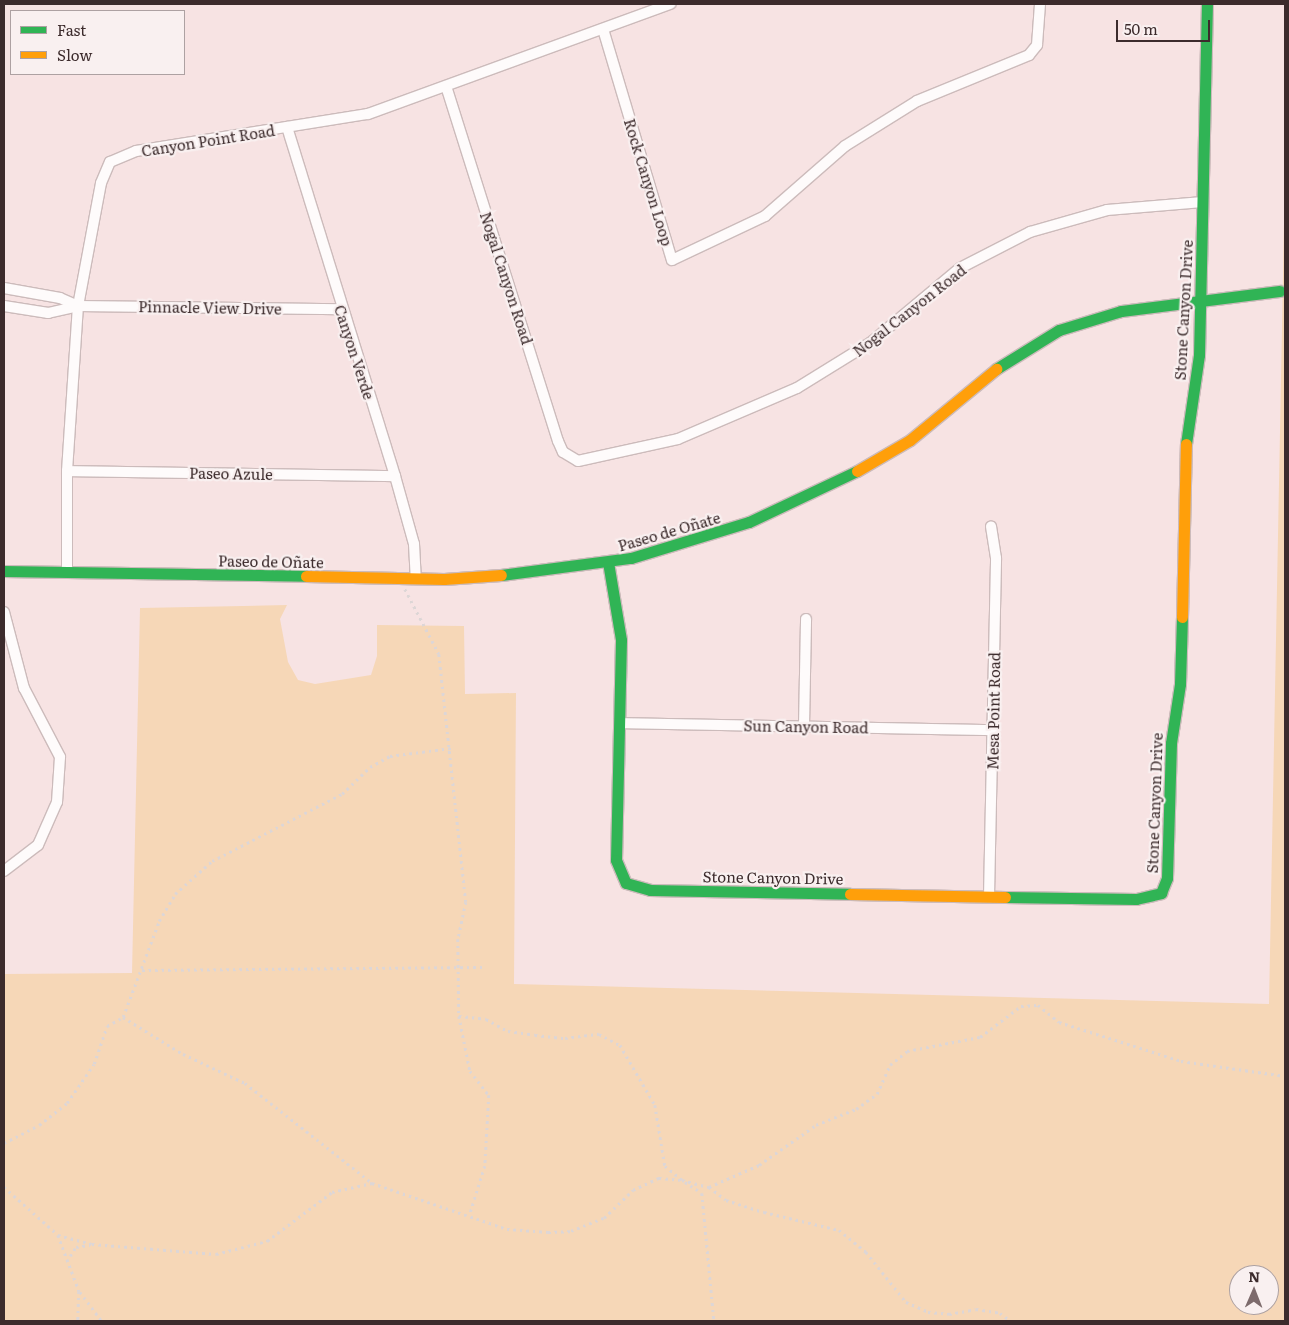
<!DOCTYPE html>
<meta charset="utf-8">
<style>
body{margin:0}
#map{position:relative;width:1289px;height:1325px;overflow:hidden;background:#f7e3e3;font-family:Literata,serif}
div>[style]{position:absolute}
.green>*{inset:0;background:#f6d7b7}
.path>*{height:2.5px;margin-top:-1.25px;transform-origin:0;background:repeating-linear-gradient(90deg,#ddd6d6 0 2.5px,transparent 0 6.5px)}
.roads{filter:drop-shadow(1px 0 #cbb) drop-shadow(-1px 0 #cbb) drop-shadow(0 1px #cbb) drop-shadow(0 -1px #cbb)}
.street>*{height:10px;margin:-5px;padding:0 5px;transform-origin:5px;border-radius:5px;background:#fefbfb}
.fast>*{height:11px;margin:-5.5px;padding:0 5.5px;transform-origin:5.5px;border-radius:5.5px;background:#30b455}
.slow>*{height:11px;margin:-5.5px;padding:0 5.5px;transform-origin:5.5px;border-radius:5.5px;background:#ff9f0a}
span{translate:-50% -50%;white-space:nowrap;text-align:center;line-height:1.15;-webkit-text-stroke:4.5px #f9f0f0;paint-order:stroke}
.street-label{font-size:15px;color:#3c2b2c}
.frame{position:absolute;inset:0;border:5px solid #3c2b2c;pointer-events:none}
.legend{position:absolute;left:10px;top:10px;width:175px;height:65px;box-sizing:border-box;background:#f9f0f0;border:1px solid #ada1a2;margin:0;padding:6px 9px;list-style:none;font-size:15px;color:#3c2b2c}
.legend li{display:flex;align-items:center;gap:10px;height:25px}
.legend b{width:25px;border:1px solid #ada1a2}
.north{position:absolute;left:1229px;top:1265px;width:50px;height:50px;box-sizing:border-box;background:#f9f0f0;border:1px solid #ada1a2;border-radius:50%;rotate:1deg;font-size:14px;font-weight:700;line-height:20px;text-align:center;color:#3c2b2c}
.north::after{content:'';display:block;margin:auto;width:18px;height:22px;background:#7d6b6c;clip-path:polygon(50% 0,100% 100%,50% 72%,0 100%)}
.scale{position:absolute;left:1116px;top:20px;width:94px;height:22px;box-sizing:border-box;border:2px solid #3c2b2c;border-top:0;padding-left:6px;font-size:15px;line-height:18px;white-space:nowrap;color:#3c2b2c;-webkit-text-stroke:4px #f9f0f0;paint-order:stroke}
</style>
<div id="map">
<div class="green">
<i style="clip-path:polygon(evenodd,1285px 171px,1285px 1321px,4px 1321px,4px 974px,132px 973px,140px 608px,287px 605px,280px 619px,288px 662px,298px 680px,315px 684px,371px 675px,377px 656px,377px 625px,464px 626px,465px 694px,516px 693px,514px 984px,1269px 1004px,1285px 171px,1239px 1275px,1269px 1275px,1269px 1305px,1239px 1305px,1239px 1275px)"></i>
</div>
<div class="path">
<i style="left:405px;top:589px;width:73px;rotate:62.4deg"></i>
<i style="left:439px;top:654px;width:249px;rotate:83.8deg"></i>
<i style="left:466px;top:902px;width:38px;rotate:102deg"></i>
<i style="left:458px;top:939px;width:77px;rotate:89.3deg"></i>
<i style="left:459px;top:1016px;width:56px;rotate:78.7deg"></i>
<i style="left:470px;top:1071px;width:31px;rotate:52deg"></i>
<i style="left:489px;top:1095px;width:71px;rotate:93.2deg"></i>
<i style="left:485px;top:1166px;width:50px;rotate:107.4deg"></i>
<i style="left:142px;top:970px;width:340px;rotate:-0.5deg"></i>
<i style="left:459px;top:1016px;width:27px;rotate:6deg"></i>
<i style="left:486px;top:1019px;width:25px;rotate:29deg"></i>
<i style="left:508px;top:1031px;width:27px;rotate:8deg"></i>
<i style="left:535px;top:1035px;width:30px;rotate:6deg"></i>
<i style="left:565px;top:1038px;width:34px;rotate:-7deg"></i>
<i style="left:599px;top:1034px;width:24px;rotate:28deg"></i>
<i style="left:620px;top:1045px;width:69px;rotate:59.7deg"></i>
<i style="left:655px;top:1105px;width:62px;rotate:80.7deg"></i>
<i style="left:665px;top:1166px;width:22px;rotate:39deg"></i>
<i style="left:682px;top:1180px;width:28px;rotate:15deg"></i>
<i style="left:709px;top:1187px;width:55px;rotate:-23.7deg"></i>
<i style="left:759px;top:1165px;width:70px;rotate:-35.1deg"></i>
<i style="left:816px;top:1125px;width:43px;rotate:-21.8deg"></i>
<i style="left:856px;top:1109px;width:26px;rotate:-36deg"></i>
<i style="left:877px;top:1094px;width:32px;rotate:-66deg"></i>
<i style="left:890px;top:1065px;width:22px;rotate:-39deg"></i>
<i style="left:907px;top:1051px;width:74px;rotate:-10.9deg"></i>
<i style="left:980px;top:1037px;width:51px;rotate:-37.1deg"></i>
<i style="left:1021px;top:1006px;width:17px;rotate:-3deg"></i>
<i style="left:1038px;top:1005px;width:27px;rotate:39deg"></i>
<i style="left:1059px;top:1022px;width:128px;rotate:17.7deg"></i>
<i style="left:1181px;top:1061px;width:105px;rotate:8.2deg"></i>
<i style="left:123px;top:1017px;width:103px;rotate:-69.4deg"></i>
<i style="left:159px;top:921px;width:31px;rotate:-59deg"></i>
<i style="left:175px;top:894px;width:50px;rotate:-41.7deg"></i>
<i style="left:212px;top:861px;width:146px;rotate:-27.3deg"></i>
<i style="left:342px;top:794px;width:39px;rotate:-44deg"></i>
<i style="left:370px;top:767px;width:23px;rotate:-29deg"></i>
<i style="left:390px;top:756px;width:63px;rotate:-7.4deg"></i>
<i style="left:4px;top:1143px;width:39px;rotate:-27deg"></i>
<i style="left:39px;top:1125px;width:36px;rotate:-38deg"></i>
<i style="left:67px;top:1103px;width:47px;rotate:-55.3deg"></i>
<i style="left:94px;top:1064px;width:40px;rotate:-71.1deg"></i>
<i style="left:107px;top:1026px;width:18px;rotate:-29deg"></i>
<i style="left:123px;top:1017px;width:70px;rotate:31.7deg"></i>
<i style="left:183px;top:1054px;width:68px;rotate:25.1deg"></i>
<i style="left:245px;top:1083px;width:162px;rotate:38.2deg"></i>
<i style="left:685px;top:1182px;width:20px;rotate:33deg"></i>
<i style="left:702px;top:1193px;width:129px;rotate:84.6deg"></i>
<i style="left:4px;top:1187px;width:72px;rotate:41.6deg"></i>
<i style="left:58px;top:1235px;width:35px;rotate:15deg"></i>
<i style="left:92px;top:1244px;width:124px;rotate:4.6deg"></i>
<i style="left:216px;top:1254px;width:53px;rotate:-14.3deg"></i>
<i style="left:267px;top:1241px;width:81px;rotate:-37deg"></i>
<i style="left:332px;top:1192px;width:41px;rotate:-12.7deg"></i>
<i style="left:372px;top:1183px;width:143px;rotate:18.8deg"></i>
<i style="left:507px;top:1229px;width:41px;rotate:4.2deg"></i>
<i style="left:548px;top:1232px;width:23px;rotate:-2deg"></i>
<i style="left:571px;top:1231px;width:35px;rotate:-22deg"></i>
<i style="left:604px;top:1218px;width:40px;rotate:-44deg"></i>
<i style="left:633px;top:1190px;width:29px;rotate:-25deg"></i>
<i style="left:659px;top:1178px;width:21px;rotate:5deg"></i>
<i style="left:709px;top:1187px;width:21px;rotate:37deg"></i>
<i style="left:726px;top:1200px;width:40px;rotate:18deg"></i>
<i style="left:764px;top:1212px;width:77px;rotate:13.5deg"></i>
<i style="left:839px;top:1230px;width:35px;rotate:39deg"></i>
<i style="left:866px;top:1252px;width:64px;rotate:51.3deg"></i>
<i style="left:906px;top:1302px;width:24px;rotate:24deg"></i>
<i style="left:928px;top:1312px;width:21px;rotate:5deg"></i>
<i style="left:949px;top:1314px;width:27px;rotate:-10deg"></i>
<i style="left:976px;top:1309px;width:24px;rotate:9deg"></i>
<i style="left:1000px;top:1313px;width:14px;rotate:36deg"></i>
<i style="left:58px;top:1235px;width:60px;rotate:69.4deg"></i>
<i style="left:79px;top:1291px;width:30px;rotate:92deg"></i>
<i style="left:70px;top:1256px;width:11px;rotate:-56deg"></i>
<i style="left:76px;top:1247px;width:14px;rotate:-8deg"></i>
<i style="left:80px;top:1292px;width:36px;rotate:53deg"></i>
</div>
<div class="roads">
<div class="street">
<i style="left:603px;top:29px;width:241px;rotate:73.4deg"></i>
<i style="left:672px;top:260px;width:103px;rotate:-25.3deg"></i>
<i style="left:765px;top:216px;width:106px;rotate:-41.2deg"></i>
<i style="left:845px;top:146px;width:85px;rotate:-32deg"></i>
<i style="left:917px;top:101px;width:121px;rotate:-22.3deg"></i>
<i style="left:1029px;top:55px;width:13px;rotate:-51deg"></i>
<i style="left:1037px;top:45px;width:41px;rotate:-85.8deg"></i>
<i style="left:446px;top:86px;width:372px;rotate:72.5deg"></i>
<i style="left:558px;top:441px;width:12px;rotate:66deg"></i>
<i style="left:563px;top:452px;width:17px;rotate:31deg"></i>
<i style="left:578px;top:461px;width:102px;rotate:-12.4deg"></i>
<i style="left:678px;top:439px;width:129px;rotate:-23.2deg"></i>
<i style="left:797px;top:388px;width:86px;rotate:-31.7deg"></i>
<i style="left:870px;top:343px;width:117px;rotate:-39.8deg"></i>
<i style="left:960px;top:268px;width:79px;rotate:-27.2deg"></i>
<i style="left:1030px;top:232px;width:80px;rotate:-15.9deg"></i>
<i style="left:1107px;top:210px;width:96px;rotate:-4.8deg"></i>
<i style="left:287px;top:127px;width:365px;rotate:72.8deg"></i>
<i style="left:395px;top:476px;width:71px;rotate:74.4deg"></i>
<i style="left:414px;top:544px;width:35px;rotate:87deg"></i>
<i style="left:4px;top:288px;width:57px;rotate:10.1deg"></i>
<i style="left:60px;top:298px;width:20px;rotate:24deg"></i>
<i style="left:4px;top:306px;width:45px;rotate:9deg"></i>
<i style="left:48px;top:313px;width:31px;rotate:-13deg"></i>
<i style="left:78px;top:306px;width:264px;rotate:0.7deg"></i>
<i style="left:67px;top:471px;width:328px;rotate:0.9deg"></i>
<i style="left:67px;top:572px;width:101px;rotate:-90deg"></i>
<i style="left:67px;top:471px;width:165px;rotate:-86.2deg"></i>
<i style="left:78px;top:306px;width:125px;rotate:-79.4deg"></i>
<i style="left:101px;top:183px;width:23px;rotate:-67deg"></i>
<i style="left:110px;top:162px;width:28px;rotate:-23deg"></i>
<i style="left:136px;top:151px;width:235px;rotate:-9.1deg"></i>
<i style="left:368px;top:114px;width:322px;rotate:-20deg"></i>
<i style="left:4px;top:612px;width:79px;rotate:75.3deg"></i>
<i style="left:24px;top:688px;width:78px;rotate:62.4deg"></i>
<i style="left:60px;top:757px;width:45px;rotate:93.8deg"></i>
<i style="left:57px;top:802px;width:47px;rotate:113.8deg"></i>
<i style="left:38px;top:845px;width:43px;rotate:142.6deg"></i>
<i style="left:620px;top:723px;width:372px;rotate:1.1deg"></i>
<i style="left:804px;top:726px;width:107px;rotate:-88.9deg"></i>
<i style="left:989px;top:896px;width:338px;rotate:-88.8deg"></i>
<i style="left:996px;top:558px;width:32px;rotate:-99deg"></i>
</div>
<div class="fast">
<i style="left:996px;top:369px;width:74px;rotate:-31.8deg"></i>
<i style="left:1059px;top:330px;width:65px;rotate:-17deg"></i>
<i style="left:1121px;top:311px;width:160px;rotate:-7.2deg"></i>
<i style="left:1186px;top:444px;width:90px;rotate:-81.7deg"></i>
<i style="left:1199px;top:355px;width:351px;rotate:-88.7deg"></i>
<i style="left:608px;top:562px;width:79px;rotate:80.5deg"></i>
<i style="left:621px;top:640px;width:220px;rotate:91.3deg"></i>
<i style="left:616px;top:860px;width:25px;rotate:67deg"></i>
<i style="left:626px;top:883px;width:25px;rotate:16deg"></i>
<i style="left:650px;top:890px;width:200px;rotate:1.1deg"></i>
<i style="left:4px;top:571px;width:302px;rotate:0.9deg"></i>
<i style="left:501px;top:575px;width:131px;rotate:-7.5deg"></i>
<i style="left:631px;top:558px;width:123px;rotate:-17deg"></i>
<i style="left:749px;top:522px;width:119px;rotate:-25.3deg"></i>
<i style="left:1005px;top:897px;width:131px;rotate:0.9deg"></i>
<i style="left:1136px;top:899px;width:26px;rotate:-13deg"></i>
<i style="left:1161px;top:893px;width:16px;rotate:-68deg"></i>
<i style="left:1167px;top:878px;width:135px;rotate:-88.3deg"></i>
<i style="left:1171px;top:743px;width:60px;rotate:-81.3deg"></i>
<i style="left:1180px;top:684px;width:67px;rotate:-88.3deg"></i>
</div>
<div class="slow">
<i style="left:857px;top:471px;width:61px;rotate:-30.3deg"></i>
<i style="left:910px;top:440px;width:112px;rotate:-39.5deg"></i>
<i style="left:306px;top:576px;width:138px;rotate:1.2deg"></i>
<i style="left:444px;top:579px;width:57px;rotate:-4deg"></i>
<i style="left:1182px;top:617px;width:173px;rotate:-88.7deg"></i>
<i style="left:850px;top:894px;width:155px;rotate:1.1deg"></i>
</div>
</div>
<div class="street-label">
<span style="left:208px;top:140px;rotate:-9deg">Canyon Point Road</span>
<span style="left:649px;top:182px;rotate:73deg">Rock Canyon Loop</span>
<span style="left:507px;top:278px;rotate:72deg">Nogal Canyon Road</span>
<span style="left:210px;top:307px;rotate:1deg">Pinnacle View Drive</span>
<span style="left:909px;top:310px;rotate:-38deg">Nogal Canyon Road</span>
<span style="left:1183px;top:310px;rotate:-87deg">Stone Canyon Drive</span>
<span style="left:355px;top:352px;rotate:72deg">Canyon Verde</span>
<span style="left:231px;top:473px;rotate:1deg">Paseo Azule</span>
<span style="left:669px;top:531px;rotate:-16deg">Paseo de Oñate</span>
<span style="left:271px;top:561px;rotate:1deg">Paseo de Oñate</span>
<span style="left:993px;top:711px;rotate:-89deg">Mesa Point Road</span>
<span style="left:806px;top:726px;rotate:1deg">Sun Canyon Road</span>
<span style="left:1154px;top:803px;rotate:-88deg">Stone Canyon Drive</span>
<span style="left:773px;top:877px;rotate:1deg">Stone Canyon Drive</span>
</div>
<div class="frame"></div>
<ul class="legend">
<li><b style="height:6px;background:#30b455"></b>Fast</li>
<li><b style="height:6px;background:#ff9f0a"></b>Slow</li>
</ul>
<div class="north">N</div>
<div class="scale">50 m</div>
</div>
